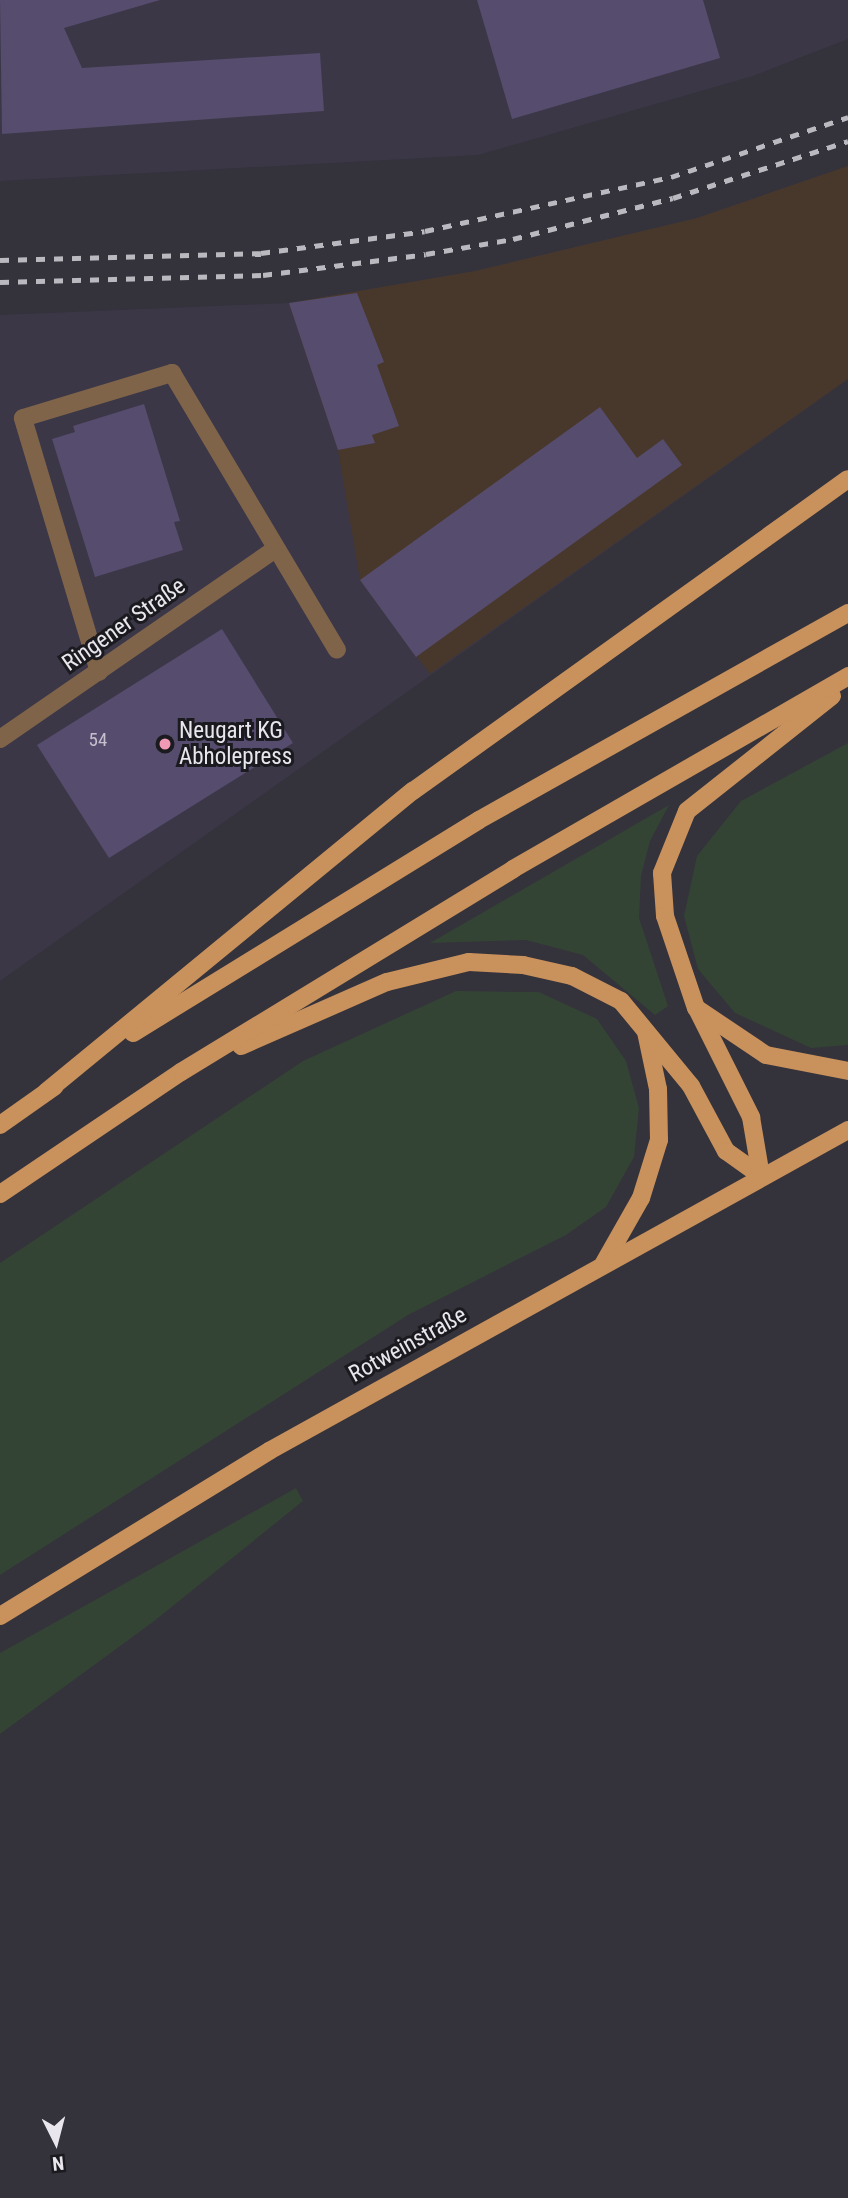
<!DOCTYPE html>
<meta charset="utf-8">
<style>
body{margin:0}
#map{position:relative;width:848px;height:2198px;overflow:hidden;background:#34323b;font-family:"Roboto Condensed",sans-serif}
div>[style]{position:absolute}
.built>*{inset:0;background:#3b3747}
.industrial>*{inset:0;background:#47382b}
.green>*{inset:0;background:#344434}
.building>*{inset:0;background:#564c6d}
.minor>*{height:18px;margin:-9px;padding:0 9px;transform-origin:9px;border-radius:9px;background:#7f644a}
.major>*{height:18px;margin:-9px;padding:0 9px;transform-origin:9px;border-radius:9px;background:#c9915b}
.rail>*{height:5px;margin-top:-2.5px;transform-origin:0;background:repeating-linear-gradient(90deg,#bbb9c0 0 9px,transparent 0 18px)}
.dots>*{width:19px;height:19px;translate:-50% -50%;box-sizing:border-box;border:4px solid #1b1a1f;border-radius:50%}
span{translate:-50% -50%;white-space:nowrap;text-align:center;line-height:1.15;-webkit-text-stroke:6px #1b1a1f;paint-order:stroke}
.number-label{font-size:19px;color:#c4c0cd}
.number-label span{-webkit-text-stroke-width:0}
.street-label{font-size:23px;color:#e9e7ed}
.poi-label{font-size:23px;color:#e9e7ed}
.left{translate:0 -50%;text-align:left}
.north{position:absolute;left:21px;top:2107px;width:70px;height:70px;-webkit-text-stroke:5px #1b1a1f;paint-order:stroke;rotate:174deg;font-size:19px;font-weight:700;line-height:28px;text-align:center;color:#e9e7ed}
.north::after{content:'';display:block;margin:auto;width:24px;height:32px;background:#e9e7ed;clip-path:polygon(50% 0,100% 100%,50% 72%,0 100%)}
</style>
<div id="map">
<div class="built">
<i style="clip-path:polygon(0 0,848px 0,848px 39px,753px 76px,478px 155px,0 181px)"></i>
<i style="clip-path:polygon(848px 166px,848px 379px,0 981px,0 315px,289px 303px,475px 271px,697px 218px)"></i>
</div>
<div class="industrial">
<i style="clip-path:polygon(848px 166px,848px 379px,430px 674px,360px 580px,338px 450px,289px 303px,475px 271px,697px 218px)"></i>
</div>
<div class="green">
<i style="clip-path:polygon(848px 743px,848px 1045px,811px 1048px,735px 1013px,698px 969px,684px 916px,697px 856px,741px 801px)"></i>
<i style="clip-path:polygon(669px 805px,650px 841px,641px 876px,639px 918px,668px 1006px,655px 1015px,583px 955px,526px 940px,430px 943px)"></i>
<i style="clip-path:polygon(456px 991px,539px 992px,597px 1019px,626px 1061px,639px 1108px,634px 1157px,606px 1207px,566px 1235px,408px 1315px,0 1575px,0 1263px,303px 1061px)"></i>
<i style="clip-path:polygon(296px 1488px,303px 1501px,153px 1622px,0 1734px,0 1653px)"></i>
</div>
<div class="building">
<i style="clip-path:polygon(0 0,160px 0,64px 28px,82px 68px,320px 53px,324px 111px,2px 134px)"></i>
<i style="clip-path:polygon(477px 0,703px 0,720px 58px,512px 119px)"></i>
<i style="clip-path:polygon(357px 293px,384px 362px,377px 365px,399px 426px,372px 435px,375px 443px,338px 450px,289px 303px)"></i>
<i style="clip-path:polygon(144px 404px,180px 521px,174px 522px,183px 550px,95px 577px,52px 439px,75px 432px,73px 426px)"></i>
<i style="clip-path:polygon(600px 407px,637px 458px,663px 439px,682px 465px,416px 657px,360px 580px)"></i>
<i style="clip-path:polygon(222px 629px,293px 743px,109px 858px,37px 745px)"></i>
</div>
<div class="minor">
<i style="left:99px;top:672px;width:265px;rotate:-106.7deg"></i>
<i style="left:23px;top:418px;width:156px;rotate:-16.8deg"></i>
<i style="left:172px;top:373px;width:322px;rotate:59.2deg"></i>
<i style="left:0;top:739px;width:333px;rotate:-34.6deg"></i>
</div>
<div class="major">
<i style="left:832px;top:696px;width:185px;rotate:141.6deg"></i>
<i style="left:687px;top:811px;width:67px;rotate:112deg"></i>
<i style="left:662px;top:873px;width:43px;rotate:86deg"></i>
<i style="left:665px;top:916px;width:97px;rotate:71.4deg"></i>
<i style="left:696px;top:1008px;width:84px;rotate:33.9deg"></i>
<i style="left:766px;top:1055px;width:84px;rotate:11deg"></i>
<i style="left:698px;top:1011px;width:119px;rotate:63.4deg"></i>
<i style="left:751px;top:1117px;width:60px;rotate:80.4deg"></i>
<i style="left:133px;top:1033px;width:406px;rotate:-31.6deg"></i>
<i style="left:479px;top:820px;width:423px;rotate:-29.3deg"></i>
<i style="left:241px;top:1046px;width:159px;rotate:-23.7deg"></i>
<i style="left:387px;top:982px;width:84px;rotate:-13.7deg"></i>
<i style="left:469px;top:962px;width:54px;rotate:3.2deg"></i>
<i style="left:523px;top:965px;width:50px;rotate:12.7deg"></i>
<i style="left:572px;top:976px;width:55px;rotate:27deg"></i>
<i style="left:621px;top:1001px;width:110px;rotate:50.5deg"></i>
<i style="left:691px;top:1086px;width:74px;rotate:61.7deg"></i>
<i style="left:726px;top:1151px;width:43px;rotate:35.5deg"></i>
<i style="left:46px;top:1092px;width:475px;rotate:-39.4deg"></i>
<i style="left:413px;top:791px;width:535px;rotate:-35.65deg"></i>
<i style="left:0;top:1125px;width:67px;rotate:-35.3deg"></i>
<i style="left:0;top:1194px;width:218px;rotate:-34deg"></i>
<i style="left:181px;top:1072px;width:389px;rotate:-31.4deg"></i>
<i style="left:513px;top:869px;width:387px;rotate:-29.9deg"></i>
<i style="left:604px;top:1263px;width:75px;rotate:-60.4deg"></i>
<i style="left:641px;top:1198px;width:61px;rotate:-72.8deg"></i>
<i style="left:659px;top:1140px;width:51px;rotate:-91.1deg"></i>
<i style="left:658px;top:1089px;width:58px;rotate:-101.9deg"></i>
<i style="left:0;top:1616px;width:316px;rotate:-31.5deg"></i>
<i style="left:269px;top:1451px;width:662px;rotate:-29deg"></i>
</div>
<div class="rail">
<i style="left:0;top:260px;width:261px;rotate:-1.5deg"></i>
<i style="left:261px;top:253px;width:165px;rotate:-7.6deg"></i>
<i style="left:425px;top:231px;width:252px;rotate:-12.4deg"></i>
<i style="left:671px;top:177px;width:187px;rotate:-18.7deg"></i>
<i style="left:0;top:282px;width:263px;rotate:-1.5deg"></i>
<i style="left:263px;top:275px;width:164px;rotate:-7.3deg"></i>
<i style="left:426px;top:254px;width:88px;rotate:-9.8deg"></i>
<i style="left:513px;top:239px;width:165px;rotate:-14.4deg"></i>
<i style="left:673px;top:198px;width:184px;rotate:-18deg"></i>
</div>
<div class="dots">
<i style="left:165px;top:744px;background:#f09ab5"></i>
</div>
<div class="number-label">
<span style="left:98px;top:740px">54</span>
</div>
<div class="street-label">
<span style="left:124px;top:625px;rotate:-35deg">Ringener Straße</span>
<span style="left:408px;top:1345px;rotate:-29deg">Rotweinstraße</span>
</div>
<div class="poi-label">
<span class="left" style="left:179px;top:744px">Neugart KG<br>Abholepress</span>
</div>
<div class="north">N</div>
</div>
